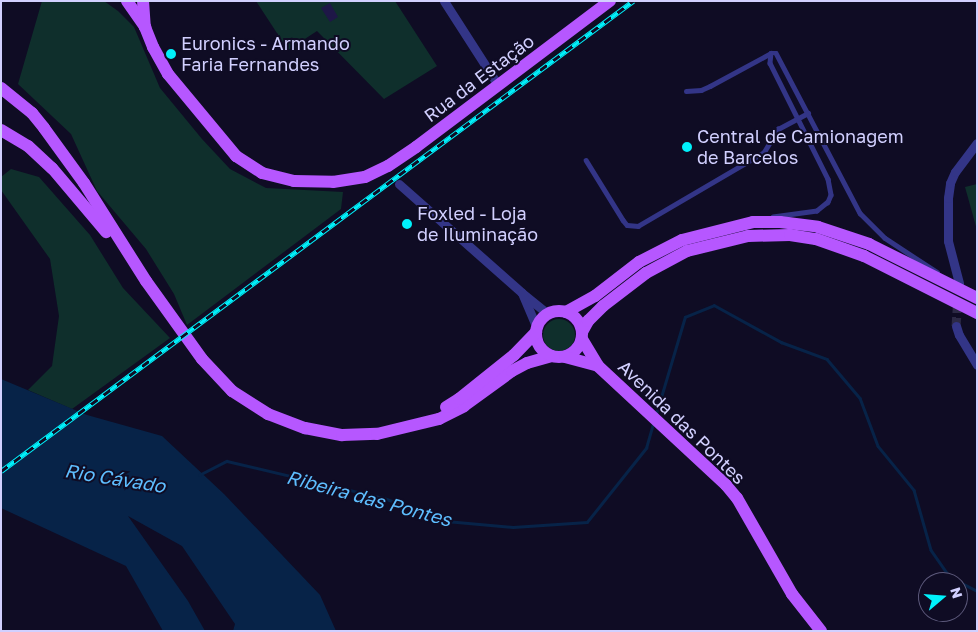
<!DOCTYPE html>
<meta charset="utf-8">
<style>
body{margin:0}
#map{position:relative;width:978px;height:632px;overflow:hidden;background:#0f0c24;font-family:"Golos Text",sans-serif}
div>[style]{position:absolute}
.green>*{inset:0;background:#0f2f2c}
.round{border-radius:50%}
.water>*{inset:0;background:#072348}
.stream>*{height:2.5px;margin:-1.25px;padding:0 1.25px;transform-origin:1.25px;border-radius:1.25px;background:#072348}
.building>*{inset:0;background:#1e1747}
.minor-tunnel>*{height:9px;margin-top:-4.5px;transform-origin:0;background:repeating-linear-gradient(90deg,#2c2945 0 9px,transparent 0 13.5px)}
.service>*{height:4.5px;margin:-2.25px;padding:0 2.25px;transform-origin:2.25px;border-radius:2.25px;background:#333587}
.minor>*{height:9px;margin:-4.5px;padding:0 4.5px;transform-origin:4.5px;border-radius:4.5px;background:#333587}
.primary>*{height:12px;margin:-6px;padding:0 6px;transform-origin:6px;border-radius:6px;background:#b657ff}
.primary>.ring{margin:-6px;padding:0;box-sizing:content-box;background:none;border:12px solid #b657ff;border-radius:50%}
.rail>*{height:4.5px;margin-top:-2.25px;transform-origin:0;background:repeating-linear-gradient(90deg,#0f0c24 0 8px,#00f1fb 0 16px);box-sizing:border-box;border-block:1px solid #00f1fb}
.dots>*{width:14px;height:14px;translate:-50% -50%;box-sizing:border-box;border:2px solid #0f0c24;border-radius:50%}
span{translate:-50% -50%;white-space:nowrap;text-align:center;line-height:1.15;-webkit-text-stroke:4px #0f0c24;paint-order:stroke}
.poi-label{font-size:18px;color:#d2d0ff}
.left{translate:0 -50%;text-align:left}
.street-label{font-size:18px;color:#d2d0ff}
.water-label{font-size:19px;color:#5ebeff;font-style:italic}
.frame{position:absolute;inset:0;border:2px solid #d2d0ff;pointer-events:none}
.north{position:absolute;left:918px;top:572px;width:50px;height:50px;box-sizing:border-box;background:#0f0c24;border:1px solid #5d5a7c;border-radius:50%;rotate:72deg;font-size:14px;font-weight:700;line-height:20px;text-align:center;color:#d2d0ff}
.north::after{content:'';display:block;margin:auto;width:18px;height:22px;background:#00f1fb;clip-path:polygon(50% 0,100% 100%,50% 72%,0 100%)}
</style>
<div id="map">
<div class="green">
<i style="clip-path:polygon(42px 1px,104px 1px,118px 11px,134px 27px,160px 88px,202px 139px,230px 169px,266px 188px,343px 192px,341px 209px,187px 325px,174px 294px,146px 249px,97px 191px,71px 134px,18px 84px)"></i>
<i style="clip-path:polygon(256px 1px,395px 1px,437px 66px,384px 99px,317px 31px,288px 50px)"></i>
<i style="clip-path:polygon(11px 169px,39px 177px,90px 235px,123px 288px,170px 338px,72px 409px,28px 390px,52px 366px,59px 316px,50px 259px,1px 190px,1px 177px)"></i>
<i style="clip-path:polygon(977px 184px,977px 230px,965px 187px)"></i>
<i class="round" style="left:543px;top:319px;width:32px;height:32px"></i>
</div>
<div class="water">
<i style="clip-path:polygon(1px 379px,87px 415px,162px 436px,224px 494px,320px 595px,336px 631px,233px 631px,235px 624px,182px 546px,128px 516px,188px 601px,205px 631px,163px 631px,126px 566px,1px 508px)"></i>
</div>
<div class="stream">
<i style="left:656px;top:414px;width:101px;rotate:-73.4deg"></i>
<i style="left:685px;top:317px;width:31px;rotate:-22deg"></i>
<i style="left:714px;top:305px;width:77px;rotate:28.9deg"></i>
<i style="left:781px;top:342px;width:49px;rotate:20.3deg"></i>
<i style="left:827px;top:359px;width:51px;rotate:49.8deg"></i>
<i style="left:860px;top:398px;width:51px;rotate:69.4deg"></i>
<i style="left:878px;top:446px;width:57px;rotate:50.7deg"></i>
<i style="left:914px;top:490px;width:62px;rotate:74.2deg"></i>
<i style="left:931px;top:550px;width:33px;rotate:55deg"></i>
<i style="left:950px;top:577px;width:30px;rotate:27deg"></i>
<i style="left:199px;top:475px;width:31px;rotate:-27deg"></i>
<i style="left:227px;top:461px;width:161px;rotate:13.3deg"></i>
<i style="left:384px;top:498px;width:66px;rotate:20.4deg"></i>
<i style="left:446px;top:521px;width:67px;rotate:5.1deg"></i>
<i style="left:513px;top:527px;width:74px;rotate:-3.9deg"></i>
<i style="left:587px;top:522px;width:95px;rotate:-51.4deg"></i>
<i style="left:646px;top:448px;width:25px;rotate:-74deg"></i>
</div>
<div class="building">
<i style="clip-path:polygon(330px 3px,338px 17px,330px 22px,321px 8px)"></i>
</div>
<div class="minor-tunnel">
<i style="left:956px;top:326px;width:28px;rotate:-86deg"></i>
</div>
<div class="service">
<i style="left:771px;top:53px;width:10px;rotate:96deg"></i>
<i style="left:770px;top:63px;width:130px;rotate:63.4deg"></i>
<i style="left:828px;top:179px;width:16px;rotate:79deg"></i>
<i style="left:831px;top:195px;width:8px;rotate:113deg"></i>
<i style="left:828px;top:202px;width:14px;rotate:141deg"></i>
<i style="left:817px;top:211px;width:44px;rotate:172.2deg"></i>
<i style="left:686px;top:91px;width:15px;rotate:-4deg"></i>
<i style="left:701px;top:90px;width:10px;rotate:-24deg"></i>
<i style="left:710px;top:86px;width:69px;rotate:-28.4deg"></i>
<i style="left:771px;top:53px;width:5px"></i>
<i style="left:776px;top:53px;width:181px;rotate:62.3deg"></i>
<i style="left:860px;top:213px;width:35px;rotate:45deg"></i>
<i style="left:885px;top:238px;width:62px;rotate:33.2deg"></i>
<i style="left:586px;top:160px;width:70px;rotate:58.3deg"></i>
<i style="left:623px;top:220px;width:6px;rotate:51deg"></i>
<i style="left:627px;top:225px;width:11px;rotate:5deg"></i>
<i style="left:638px;top:226px;width:146px;rotate:-30.4deg"></i>
<i style="left:764px;top:152px;width:27px;rotate:-59deg"></i>
<i style="left:778px;top:129px;width:34px;rotate:-28deg"></i>
</div>
<div class="minor">
<i style="left:444px;top:1px;width:100px;rotate:57.3deg"></i>
<i style="left:399px;top:184px;width:164px;rotate:41.5deg"></i>
<i style="left:522px;top:293px;width:33px;rotate:39deg"></i>
<i style="left:959px;top:283px;width:43px;rotate:-104.7deg"></i>
<i style="left:948px;top:241px;width:43px;rotate:-90deg"></i>
<i style="left:948px;top:198px;width:15px;rotate:-82deg"></i>
<i style="left:950px;top:183px;width:12px;rotate:-66deg"></i>
<i style="left:955px;top:172px;width:36px;rotate:-53deg"></i>
<i style="left:522px;top:293px;width:38px;rotate:67deg"></i>
<i style="left:956px;top:326px;width:9px;rotate:72deg"></i>
<i style="left:959px;top:335px;width:35px;rotate:59deg"></i>
</div>
<div class="primary">
<i style="left:127px;top:1px;width:32px;rotate:55deg"></i>
<i style="left:145px;top:27px;width:22px;rotate:68deg"></i>
<i style="left:153px;top:47px;width:31px;rotate:61deg"></i>
<i style="left:168px;top:74px;width:107px;rotate:50.3deg"></i>
<i style="left:236px;top:156px;width:31px;rotate:33deg"></i>
<i style="left:262px;top:173px;width:33px;rotate:14deg"></i>
<i style="left:294px;top:181px;width:39px;rotate:1deg"></i>
<i style="left:333px;top:182px;width:32px;rotate:-9deg"></i>
<i style="left:365px;top:177px;width:25px;rotate:-26deg"></i>
<i style="left:388px;top:166px;width:34px;rotate:-34deg"></i>
<i style="left:416px;top:147px;width:243px;rotate:-37deg"></i>
<i style="left:143px;top:1px;width:26px;rotate:86deg"></i>
<i style="left:1px;top:88px;width:40px;rotate:39deg"></i>
<i style="left:32px;top:113px;width:19px;rotate:51deg"></i>
<i style="left:44px;top:128px;width:68px;rotate:54deg"></i>
<i style="left:84px;top:183px;width:116px;rotate:57.7deg"></i>
<i style="left:146px;top:281px;width:96px;rotate:54.3deg"></i>
<i style="left:202px;top:359px;width:44px;rotate:46.8deg"></i>
<i style="left:232px;top:391px;width:43px;rotate:32.6deg"></i>
<i style="left:268px;top:414px;width:40px;rotate:21deg"></i>
<i style="left:305px;top:428px;width:38px;rotate:11deg"></i>
<i style="left:342px;top:435px;width:35px;rotate:-2deg"></i>
<i style="left:377px;top:434px;width:64px;rotate:-13.6deg"></i>
<i style="left:439px;top:419px;width:28px;rotate:-27deg"></i>
<i style="left:464px;top:406px;width:59px;rotate:-36.1deg"></i>
<i style="left:512px;top:371px;width:17px;rotate:-28deg"></i>
<i style="left:527px;top:363px;width:25px;rotate:-16deg"></i>
<i style="left:1px;top:130px;width:31px;rotate:31deg"></i>
<i style="left:28px;top:146px;width:33px;rotate:43deg"></i>
<i style="left:52px;top:168px;width:84px;rotate:49.8deg"></i>
<i class="ring" style="left:536px;top:311px;width:34px;height:34px"></i>
<i style="left:566px;top:312px;width:33px;rotate:-29deg"></i>
<i style="left:595px;top:296px;width:56px;rotate:-37.7deg"></i>
<i style="left:639px;top:262px;width:48px;rotate:-27.1deg"></i>
<i style="left:682px;top:240px;width:73px;rotate:-14.2deg"></i>
<i style="left:753px;top:222px;width:27px"></i>
<i style="left:780px;top:222px;width:38px;rotate:7deg"></i>
<i style="left:818px;top:227px;width:54px;rotate:18.4deg"></i>
<i style="left:869px;top:244px;width:121px;rotate:26.6deg"></i>
<i style="left:582px;top:332px;width:13px;rotate:-61deg"></i>
<i style="left:588px;top:321px;width:21px;rotate:-45deg"></i>
<i style="left:603px;top:306px;width:54px;rotate:-37.5deg"></i>
<i style="left:646px;top:273px;width:47px;rotate:-28.2deg"></i>
<i style="left:687px;top:251px;width:63px;rotate:-13.8deg"></i>
<i style="left:748px;top:236px;width:42px;rotate:-1.4deg"></i>
<i style="left:790px;top:235px;width:26px;rotate:9deg"></i>
<i style="left:816px;top:239px;width:51px;rotate:19.5deg"></i>
<i style="left:864px;top:256px;width:127px;rotate:26.8deg"></i>
<i style="left:582px;top:339px;width:31px;rotate:59deg"></i>
<i style="left:598px;top:366px;width:175px;rotate:42.9deg"></i>
<i style="left:726px;top:485px;width:17px;rotate:50deg"></i>
<i style="left:737px;top:498px;width:111px;rotate:60.2deg"></i>
<i style="left:792px;top:594px;width:47px;rotate:51.9deg"></i>
<i style="left:565px;top:357px;width:34px;rotate:15deg"></i>
<i style="left:446px;top:407px;width:15px;rotate:-32deg"></i>
<i style="left:459px;top:399px;width:70px;rotate:-38.7deg"></i>
<i style="left:514px;top:355px;width:32px;rotate:-46deg"></i>
</div>
<div class="rail">
<i style="left:1px;top:471px;width:788px;rotate:-36.64deg"></i>
</div>
<div class="dots">
<i style="left:171px;top:54px;background:#00f1fb"></i>
<i style="left:687px;top:147px;background:#00f1fb"></i>
<i style="left:407px;top:224px;background:#00f1fb"></i>
</div>
<div class="poi-label">
<span class="left" style="left:181px;top:54px">Euronics - Armando<br>Faria Fernandes</span>
<span class="left" style="left:697px;top:147px">Central de Camionagem<br>de Barcelos</span>
<span class="left" style="left:417px;top:224px">Foxled - Loja<br>de Iluminação</span>
</div>
<div class="street-label">
<span style="left:479px;top:78px;rotate:-37deg">Rua da Estação</span>
<span style="left:682px;top:422px;rotate:44deg">Avenida das Pontes</span>
</div>
<div class="water-label">
<span style="left:115px;top:478px;rotate:9deg">Rio Cávado</span>
<span style="left:369px;top:498px;rotate:15deg">Ribeira das Pontes</span>
</div>
<div class="frame"></div>
<div class="north">N</div>
</div>
